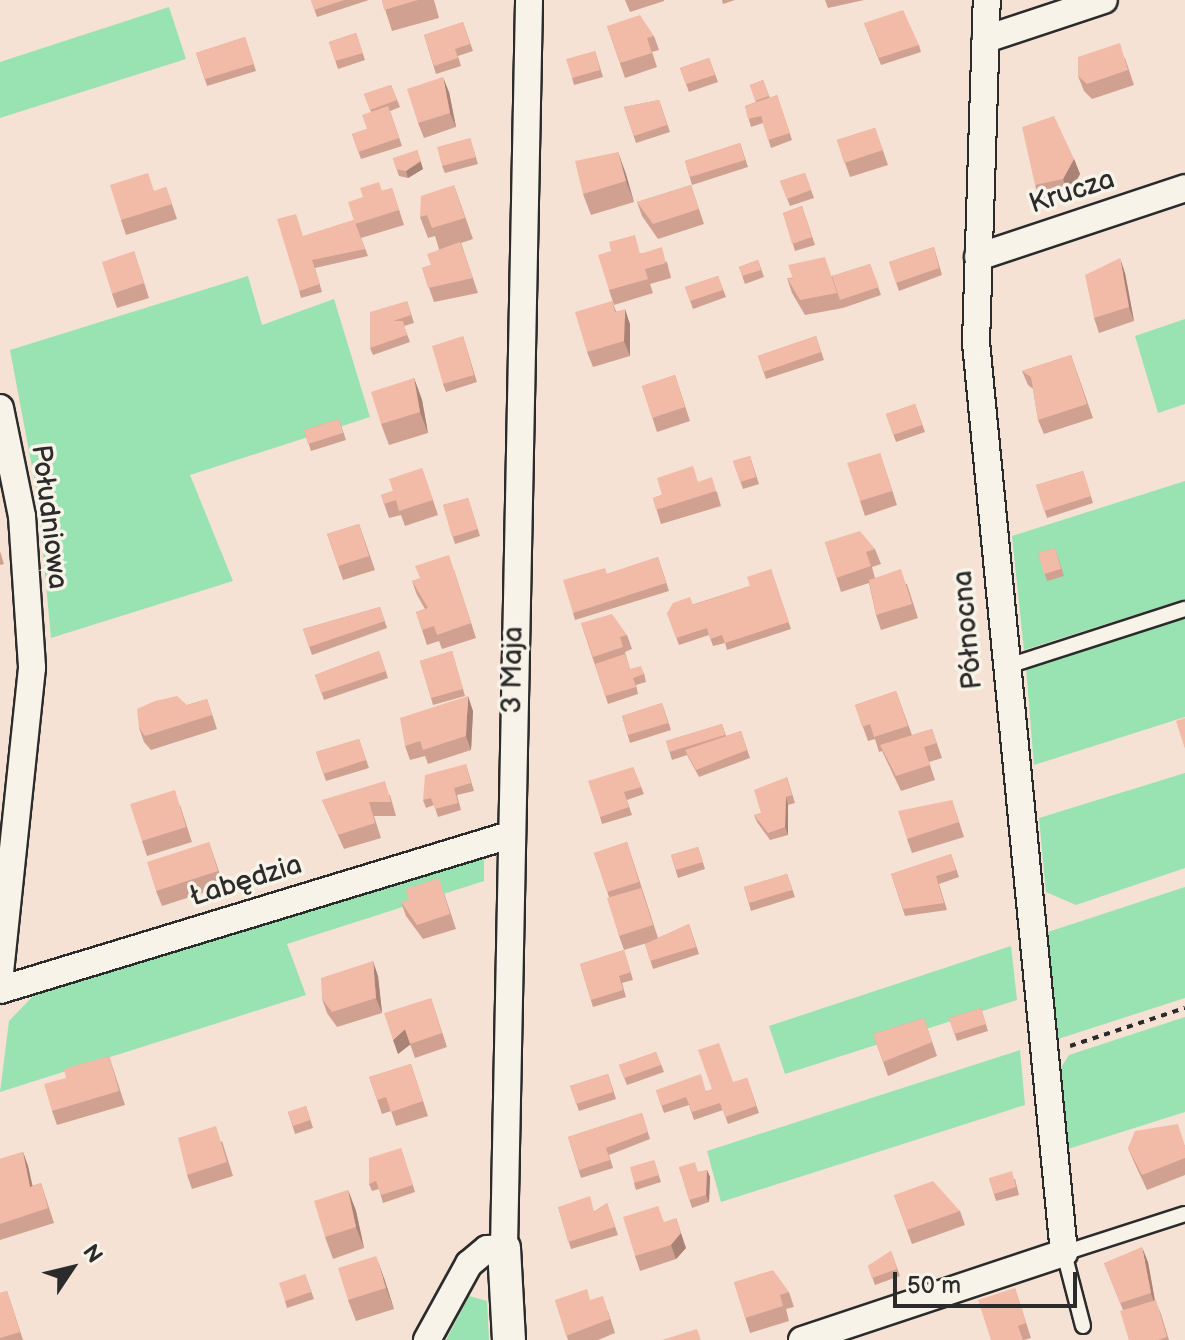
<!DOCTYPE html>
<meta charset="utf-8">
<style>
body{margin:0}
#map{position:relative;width:1185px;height:1340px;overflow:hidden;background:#f6e2d5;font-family:"Balsamiq Sans",sans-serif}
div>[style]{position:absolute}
.green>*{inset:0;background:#99e2b1}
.path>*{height:4px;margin-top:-2px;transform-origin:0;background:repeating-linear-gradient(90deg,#2b2b2b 0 6px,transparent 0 12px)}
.roads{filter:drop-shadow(2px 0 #2b2b2b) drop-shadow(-2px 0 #2b2b2b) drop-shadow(0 2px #2b2b2b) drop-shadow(0 -2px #2b2b2b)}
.service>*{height:14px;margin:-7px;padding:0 7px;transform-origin:7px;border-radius:7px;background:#f7f3e8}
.minor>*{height:26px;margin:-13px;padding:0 13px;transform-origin:13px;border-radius:13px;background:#f7f3e8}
.tertiary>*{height:32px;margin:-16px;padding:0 16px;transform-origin:16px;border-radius:16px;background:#f7f3e8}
.wall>*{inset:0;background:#d0a190}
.shaded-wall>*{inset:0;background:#a98376}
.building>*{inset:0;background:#f2bba8}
span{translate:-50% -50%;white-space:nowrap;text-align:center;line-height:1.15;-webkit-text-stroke:7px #f7f3e8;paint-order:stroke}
.street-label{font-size:28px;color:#2b2b2b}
.north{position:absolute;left:32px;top:1228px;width:80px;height:80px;-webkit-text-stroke:6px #f7f3e8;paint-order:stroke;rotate:55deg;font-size:22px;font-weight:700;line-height:32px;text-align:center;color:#2b2b2b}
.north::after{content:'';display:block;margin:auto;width:28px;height:36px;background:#2b2b2b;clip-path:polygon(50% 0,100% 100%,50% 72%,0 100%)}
.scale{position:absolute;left:893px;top:1272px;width:184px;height:36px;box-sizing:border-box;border:4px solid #2b2b2b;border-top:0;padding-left:10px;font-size:24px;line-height:28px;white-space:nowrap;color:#2b2b2b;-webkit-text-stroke:6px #f7f3e8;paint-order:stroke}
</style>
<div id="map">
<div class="green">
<i style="clip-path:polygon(169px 7px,186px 59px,0 118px,0 62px)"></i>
<i style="clip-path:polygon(248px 276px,262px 325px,334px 299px,370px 417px,190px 475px,233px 581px,51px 638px,38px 499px,10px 350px)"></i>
<i style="clip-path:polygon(1185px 319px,1185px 404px,1158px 413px,1135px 336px)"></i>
<i style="clip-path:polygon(1185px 481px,1185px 599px,1024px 650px,1012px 536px)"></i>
<i style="clip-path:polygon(1185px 618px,1185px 717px,1034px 765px,1026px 668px)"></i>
<i style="clip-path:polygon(1185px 773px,1185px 868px,1076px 905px,1046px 892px,1039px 818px)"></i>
<i style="clip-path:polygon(470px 858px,484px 858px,484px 881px,287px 944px,306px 995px,0 1092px,9px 1021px,33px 996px)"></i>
<i style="clip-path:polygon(1185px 887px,1185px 998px,1058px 1039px,1048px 932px)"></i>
<i style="clip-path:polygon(1011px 946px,1017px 1000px,785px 1074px,769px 1026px)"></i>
<i style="clip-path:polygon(1185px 1017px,1185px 1112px,1068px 1149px,1060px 1069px,1069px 1055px)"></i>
<i style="clip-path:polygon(1020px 1050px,1025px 1105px,721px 1202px,707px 1151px)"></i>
<i style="clip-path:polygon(469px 1296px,487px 1301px,489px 1340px,446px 1340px)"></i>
</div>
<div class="path">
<i style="left:1070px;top:1046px;width:121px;rotate:-18.3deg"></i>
</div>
<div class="roads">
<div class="service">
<i style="left:1005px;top:667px;width:189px;rotate:-17.9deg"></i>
<i style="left:1083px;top:1326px;width:75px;rotate:-104.6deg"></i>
<i style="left:1064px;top:1253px;width:127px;rotate:-17.9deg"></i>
</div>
<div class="minor">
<i style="left:986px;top:39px;width:124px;rotate:-18.3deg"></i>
<i style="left:978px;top:257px;width:218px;rotate:-18.4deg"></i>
<i style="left:0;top:408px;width:110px;rotate:78.5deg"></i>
<i style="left:22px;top:516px;width:152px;rotate:86.2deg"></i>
<i style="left:32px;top:668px;width:304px;rotate:96deg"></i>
<i style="left:0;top:990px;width:533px;rotate:-16.91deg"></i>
<i style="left:427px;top:1340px;width:87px;rotate:-61.1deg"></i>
<i style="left:469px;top:1264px;width:23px;rotate:-40deg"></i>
<i style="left:487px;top:1249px;width:17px;rotate:-3deg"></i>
<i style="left:504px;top:1248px;width:1248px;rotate:-88.85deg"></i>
<i style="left:802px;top:1340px;width:276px;rotate:-18.4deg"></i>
<i style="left:1064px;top:1253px;width:914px;rotate:-95.52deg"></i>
<i style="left:976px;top:343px;width:343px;rotate:-88.2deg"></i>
</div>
<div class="tertiary">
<i style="left:504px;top:1248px;width:92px;rotate:86.9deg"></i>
</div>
</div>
<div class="wall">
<i style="clip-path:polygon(311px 0,369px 0,317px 17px)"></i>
<i style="clip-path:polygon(382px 0,434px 0,439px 18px,392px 31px)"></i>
<i style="clip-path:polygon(625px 0,664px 0,664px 1px,630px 12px)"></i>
<i style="clip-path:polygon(722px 0,735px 0,723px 4px)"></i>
<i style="clip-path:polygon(825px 0,864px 0,828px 8px)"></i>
<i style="clip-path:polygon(463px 22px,473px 51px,458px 56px,461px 66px,436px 74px,424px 35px)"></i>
<i style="clip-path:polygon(864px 23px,919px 45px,921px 52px,881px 65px)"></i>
<i style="clip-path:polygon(607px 26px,654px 36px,659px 50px,652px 52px,657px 67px,625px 78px)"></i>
<i style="clip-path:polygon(356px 33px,365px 60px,338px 69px,329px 42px)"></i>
<i style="clip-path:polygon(245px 37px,256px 71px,207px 86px,196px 53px)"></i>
<i style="clip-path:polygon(595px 51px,603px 77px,574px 85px,572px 78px)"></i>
<i style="clip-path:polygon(709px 58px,718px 82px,689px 92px,680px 68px)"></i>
<i style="clip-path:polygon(1125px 58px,1134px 85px,1092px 99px,1084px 91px,1078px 76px)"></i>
<i style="clip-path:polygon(763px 80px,770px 98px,777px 95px,792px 140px,771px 148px,763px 123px,751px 127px,745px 106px,756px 102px,750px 85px)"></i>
<i style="clip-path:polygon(391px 85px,400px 107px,390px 111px,402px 146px,361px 159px,352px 134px,367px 129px,371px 112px,364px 94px)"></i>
<i style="clip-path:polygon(449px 92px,456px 127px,424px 138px,418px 123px)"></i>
<i style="clip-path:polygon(659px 100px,670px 132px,636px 143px,624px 107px)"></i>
<i style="clip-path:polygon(875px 128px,888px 165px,850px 177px,837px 140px)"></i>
<i style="clip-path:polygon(470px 138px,478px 164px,445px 173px,442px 166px)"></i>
<i style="clip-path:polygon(740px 143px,748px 167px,692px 185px,685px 161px)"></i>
<i style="clip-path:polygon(618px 152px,634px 202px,591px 215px,583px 194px)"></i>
<i style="clip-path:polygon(393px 158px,423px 169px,408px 178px,399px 176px)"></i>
<i style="clip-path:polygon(1074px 159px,1080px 174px,1069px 194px,1040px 199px,1035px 185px)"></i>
<i style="clip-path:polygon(805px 173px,814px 198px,790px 206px,780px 181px)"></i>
<i style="clip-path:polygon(454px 185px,473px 239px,461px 243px,478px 293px,434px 302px,422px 268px,431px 265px,439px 249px,435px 236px,428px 238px,420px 217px)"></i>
<i style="clip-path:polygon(691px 185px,704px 224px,658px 239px,642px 216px,637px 202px)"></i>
<i style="clip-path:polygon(166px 187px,177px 219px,126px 235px,121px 220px,155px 191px)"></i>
<i style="clip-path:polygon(392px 188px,404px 225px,361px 238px,368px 256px,315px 268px,322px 292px,301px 298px,299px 291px,304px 236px,354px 220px,382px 191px)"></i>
<i style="clip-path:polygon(802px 206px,815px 245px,795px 251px,783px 213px)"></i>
<i style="clip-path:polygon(934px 247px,942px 275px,899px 291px,889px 262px)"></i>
<i style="clip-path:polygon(134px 251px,149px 298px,117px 308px,112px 294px)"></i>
<i style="clip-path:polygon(641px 253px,667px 262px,671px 278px,650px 284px,653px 293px,614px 305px,609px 290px)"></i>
<i style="clip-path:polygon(758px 260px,764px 277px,745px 284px,739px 267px)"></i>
<i style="clip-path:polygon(870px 264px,881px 295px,843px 308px,805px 315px,792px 293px,787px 278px,832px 276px)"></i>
<i style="clip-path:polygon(1125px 273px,1134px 321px,1099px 333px,1094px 318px)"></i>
<i style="clip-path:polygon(718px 276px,726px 297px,693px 309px,685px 287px)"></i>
<i style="clip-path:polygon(407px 301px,414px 323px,404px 326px,410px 342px,373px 355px,370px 348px)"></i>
<i style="clip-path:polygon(612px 301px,616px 311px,630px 324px,630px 356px,593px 367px,587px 352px)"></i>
<i style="clip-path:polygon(463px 336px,477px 382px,446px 392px,443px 384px)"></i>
<i style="clip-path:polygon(816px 336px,824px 360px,766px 379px,758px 356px)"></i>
<i style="clip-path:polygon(1071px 355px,1093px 418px,1044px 434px,1038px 420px,1033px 389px,1028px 385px,1022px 371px)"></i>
<i style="clip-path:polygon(675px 375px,690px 421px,657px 432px,642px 386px)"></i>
<i style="clip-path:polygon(414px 378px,422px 400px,428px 433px,389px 445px,381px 424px)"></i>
<i style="clip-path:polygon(915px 404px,925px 432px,896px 442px,886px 414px)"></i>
<i style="clip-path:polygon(339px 419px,346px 440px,311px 451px,304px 430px)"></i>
<i style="clip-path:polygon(880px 453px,897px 505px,865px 516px,860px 501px)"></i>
<i style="clip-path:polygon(750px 456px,759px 484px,743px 489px,733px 461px)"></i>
<i style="clip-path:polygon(422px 468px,438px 515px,405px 526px,401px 515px,389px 518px,381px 495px,393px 491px)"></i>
<i style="clip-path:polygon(1083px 471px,1093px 503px,1047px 518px,1036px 485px)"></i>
<i style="clip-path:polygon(699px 482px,717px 492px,721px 506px,661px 524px,653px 498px)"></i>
<i style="clip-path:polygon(468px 498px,480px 536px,455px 544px,443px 505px)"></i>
<i style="clip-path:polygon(359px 524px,375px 570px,343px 580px,327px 534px)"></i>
<i style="clip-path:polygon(825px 542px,875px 549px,881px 564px,872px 567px,875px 578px,907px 584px,918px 618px,881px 630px,876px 615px,869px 583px,841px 592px)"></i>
<i style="clip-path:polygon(1055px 548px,1064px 576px,1047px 581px,1038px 553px)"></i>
<i style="clip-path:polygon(0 551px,4px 564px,0 565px)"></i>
<i style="clip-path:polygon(658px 557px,669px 591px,575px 620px,573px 613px,607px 574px)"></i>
<i style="clip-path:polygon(771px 569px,791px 629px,727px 650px,725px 643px,713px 646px,709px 635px,679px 645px,667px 613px,750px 586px)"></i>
<i style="clip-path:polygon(454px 570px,476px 638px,442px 649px,439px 641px,427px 645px,416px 612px,425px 609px,417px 595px,412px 581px)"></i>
<i style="clip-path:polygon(380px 607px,387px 628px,312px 655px,303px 629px)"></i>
<i style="clip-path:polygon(581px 623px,627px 635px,632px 649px,625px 652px,630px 669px,644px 673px,646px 682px,636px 685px,638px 694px,608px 704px)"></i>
<i style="clip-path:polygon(379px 651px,388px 678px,324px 700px,315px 675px)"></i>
<i style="clip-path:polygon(452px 651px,465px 696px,433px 705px,420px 661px)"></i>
<i style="clip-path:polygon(896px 691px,912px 735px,932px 729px,942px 758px,929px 762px,935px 780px,901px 791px,882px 751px,879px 752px,875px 739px,868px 741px,855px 705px)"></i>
<i style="clip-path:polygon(207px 699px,217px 729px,151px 750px,144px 742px,139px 728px,187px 705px)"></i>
<i style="clip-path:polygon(662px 703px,671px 730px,630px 743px,622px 716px)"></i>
<i style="clip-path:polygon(473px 711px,471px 750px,428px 764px,425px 756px,410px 760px,405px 746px)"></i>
<i style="clip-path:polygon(722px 724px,726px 736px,741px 731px,750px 758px,699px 777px,687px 755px,672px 760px,666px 741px)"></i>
<i style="clip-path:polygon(359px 739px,369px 768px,326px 781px,316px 752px)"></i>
<i style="clip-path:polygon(466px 764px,474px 791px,457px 795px,461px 810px,438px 817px,434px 805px,426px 808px,423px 800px)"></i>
<i style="clip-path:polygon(633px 767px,644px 794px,627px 800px,632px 815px,602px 824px,600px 817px)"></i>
<i style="clip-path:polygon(787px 777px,795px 803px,788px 805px,788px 835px,770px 840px,757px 822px,754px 815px,761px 813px)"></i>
<i style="clip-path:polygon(390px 795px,396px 816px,374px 816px,381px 838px,344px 849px,322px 800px)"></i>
<i style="clip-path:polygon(952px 800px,964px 837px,912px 853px,907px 839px)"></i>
<i style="clip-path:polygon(180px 805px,192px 842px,147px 856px,142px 841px)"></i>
<i style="clip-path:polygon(209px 842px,224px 886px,162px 906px,156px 891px)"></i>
<i style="clip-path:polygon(627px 842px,658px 938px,689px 924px,699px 954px,653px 969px,645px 944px,647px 943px,624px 950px,633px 980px,622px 983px,626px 997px,593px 1007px,580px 964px,624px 950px,619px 936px,609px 897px,594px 853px)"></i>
<i style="clip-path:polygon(698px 847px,705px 869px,678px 878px,671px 855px)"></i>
<i style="clip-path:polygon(951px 854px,959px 877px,939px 884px,947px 910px,905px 916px,891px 874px)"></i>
<i style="clip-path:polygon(787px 874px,795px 897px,751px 911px,744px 887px)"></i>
<i style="clip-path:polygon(444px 893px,456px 929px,423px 939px,406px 916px,401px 902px)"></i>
<i style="clip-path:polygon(378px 976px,382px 1013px,337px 1027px,327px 1013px,322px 999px)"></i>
<i style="clip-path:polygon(431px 998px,447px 1047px,415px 1058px,410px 1044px,398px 1054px)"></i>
<i style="clip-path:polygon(981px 1008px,988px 1031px,957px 1041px,949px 1018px)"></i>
<i style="clip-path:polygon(924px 1018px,937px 1056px,888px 1076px,873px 1034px)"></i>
<i style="clip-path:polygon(656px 1052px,664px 1072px,627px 1085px,619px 1065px)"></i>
<i style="clip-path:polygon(109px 1056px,125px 1105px,57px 1125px,52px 1111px,66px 1078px)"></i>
<i style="clip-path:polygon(411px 1064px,428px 1116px,396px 1126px,391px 1111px,382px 1114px,369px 1077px)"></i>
<i style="clip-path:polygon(608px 1074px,616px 1099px,579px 1111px,570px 1086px)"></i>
<i style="clip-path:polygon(747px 1078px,759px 1113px,728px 1124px,723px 1110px,694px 1120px,689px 1105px,664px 1113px,656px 1090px,707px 1091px)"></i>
<i style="clip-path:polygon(306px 1106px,313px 1128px,295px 1134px,288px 1112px)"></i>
<i style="clip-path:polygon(642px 1113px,650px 1139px,609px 1155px,613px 1168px,581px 1178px,568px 1137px)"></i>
<i style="clip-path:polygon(222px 1141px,233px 1176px,192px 1189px,187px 1175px)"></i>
<i style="clip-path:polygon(1185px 1145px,1185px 1175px,1147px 1190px,1134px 1162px,1128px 1148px)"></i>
<i style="clip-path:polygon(401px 1148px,415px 1192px,383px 1203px,379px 1189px,372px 1191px,369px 1184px)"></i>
<i style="clip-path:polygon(23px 1152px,28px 1166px,32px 1186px,41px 1183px,54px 1223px,0 1240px,0 1159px)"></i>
<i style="clip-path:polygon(654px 1160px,661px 1182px,636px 1190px,634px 1183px)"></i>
<i style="clip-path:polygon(679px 1167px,699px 1172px,707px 1170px,710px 1177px,709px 1202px,692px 1208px)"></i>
<i style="clip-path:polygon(989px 1178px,1015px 1179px,1019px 1195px,996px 1201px)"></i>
<i style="clip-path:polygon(348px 1190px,356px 1211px,364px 1248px,333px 1259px,325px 1237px)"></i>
<i style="clip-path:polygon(894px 1195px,960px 1211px,965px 1225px,912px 1244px)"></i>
<i style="clip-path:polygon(607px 1203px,618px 1235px,571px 1249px,558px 1207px,595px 1211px)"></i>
<i style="clip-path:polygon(664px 1222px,686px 1248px,676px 1259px,640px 1271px,635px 1256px)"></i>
<i style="clip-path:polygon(891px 1251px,900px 1276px,875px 1285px,868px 1266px)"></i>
<i style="clip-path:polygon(1148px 1262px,1155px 1300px,1161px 1314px,1169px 1340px,1129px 1340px,1123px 1310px,1104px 1263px)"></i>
<i style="clip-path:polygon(305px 1274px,314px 1299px,287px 1308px,285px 1301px)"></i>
<i style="clip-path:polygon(384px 1278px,394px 1309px,356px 1321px,348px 1300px)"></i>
<i style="clip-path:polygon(734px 1282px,789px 1292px,794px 1307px,786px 1309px,789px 1321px,750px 1333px)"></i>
<i style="clip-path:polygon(1015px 1288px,1031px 1338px,1024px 1340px,991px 1340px)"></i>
<i style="clip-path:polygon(7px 1291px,12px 1306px,23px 1340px,0 1340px,0 1293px)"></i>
<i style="clip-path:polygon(555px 1300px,591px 1300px,608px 1311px,615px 1333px,598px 1340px,568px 1340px)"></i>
</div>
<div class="shaded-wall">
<i style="clip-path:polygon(443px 77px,449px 92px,456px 127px,450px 113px)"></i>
<i style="clip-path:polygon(417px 150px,423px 169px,408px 178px,406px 171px)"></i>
<i style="clip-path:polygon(618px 152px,626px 174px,634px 202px,626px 181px)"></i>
<i style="clip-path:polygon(1074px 159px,1080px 174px,1069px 194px,1063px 179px)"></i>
<i style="clip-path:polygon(1120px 258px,1125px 273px,1134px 321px,1129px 307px)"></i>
<i style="clip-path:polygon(625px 309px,630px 324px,630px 356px,624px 341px)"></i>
<i style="clip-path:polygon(414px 378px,422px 400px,428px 433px,420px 412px)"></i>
<i style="clip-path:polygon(468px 696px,473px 711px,471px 750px,466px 736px)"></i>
<i style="clip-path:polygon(786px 797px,788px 805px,788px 835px,785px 827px)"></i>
<i style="clip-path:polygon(373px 961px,378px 976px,382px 1013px,376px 998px)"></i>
<i style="clip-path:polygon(405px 1029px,411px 1044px,398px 1054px,393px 1040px)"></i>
<i style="clip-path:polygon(23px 1152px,28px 1166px,36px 1201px,30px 1187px)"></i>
<i style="clip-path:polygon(707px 1170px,710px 1177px,709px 1202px,706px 1195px)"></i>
<i style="clip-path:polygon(348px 1190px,356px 1211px,364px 1248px,356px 1227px)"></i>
<i style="clip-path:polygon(676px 1218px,686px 1248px,676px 1259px,671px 1245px)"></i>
<i style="clip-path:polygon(1142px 1247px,1148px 1262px,1156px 1308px,1151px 1293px)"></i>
<i style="clip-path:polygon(376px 1256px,384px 1278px,394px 1309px,386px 1288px)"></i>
</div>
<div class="building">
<i style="clip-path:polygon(311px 0,344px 0,314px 10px)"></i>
<i style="clip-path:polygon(382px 0,418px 0,384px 10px)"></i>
<i style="clip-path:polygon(903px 10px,919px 45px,879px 58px,864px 23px)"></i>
<i style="clip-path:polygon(640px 15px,654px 36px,647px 38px,652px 53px,620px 63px,607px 26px)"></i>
<i style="clip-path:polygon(463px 22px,470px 44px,455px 49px,458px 58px,434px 66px,424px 35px)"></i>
<i style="clip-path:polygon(356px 33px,363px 53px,335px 61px,329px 42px)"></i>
<i style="clip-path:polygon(245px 37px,254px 64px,205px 79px,196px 53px)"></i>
<i style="clip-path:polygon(1120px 43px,1128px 70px,1087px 84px,1078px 76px,1078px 57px)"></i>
<i style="clip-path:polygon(595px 51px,600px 70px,572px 78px,566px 59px)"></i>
<i style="clip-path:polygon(709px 58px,715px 75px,686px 84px,680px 68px)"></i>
<i style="clip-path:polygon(443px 77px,450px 113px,418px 123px,407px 89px)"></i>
<i style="clip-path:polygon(763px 80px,769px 96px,755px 101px,750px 85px)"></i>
<i style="clip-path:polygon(391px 85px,397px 100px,370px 110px,364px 94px)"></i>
<i style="clip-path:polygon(777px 95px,790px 133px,768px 140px,761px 116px,748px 119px,745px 106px)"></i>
<i style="clip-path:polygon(659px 100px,667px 125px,634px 136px,624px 107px)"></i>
<i style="clip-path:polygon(388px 106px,399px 138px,358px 152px,352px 134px,367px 129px,362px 115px)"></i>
<i style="clip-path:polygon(1054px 116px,1074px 159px,1063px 179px,1035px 185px,1022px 127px)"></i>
<i style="clip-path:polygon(875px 128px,883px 150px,844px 163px,837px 140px)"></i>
<i style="clip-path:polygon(470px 138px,476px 157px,442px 166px,437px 147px)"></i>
<i style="clip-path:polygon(740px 143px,745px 160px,690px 177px,685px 161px)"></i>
<i style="clip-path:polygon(417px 150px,421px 161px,406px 171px,396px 169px,393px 158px)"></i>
<i style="clip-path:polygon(618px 152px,626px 181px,583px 194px,575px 161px)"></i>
<i style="clip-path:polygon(148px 173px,154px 191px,166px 187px,172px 204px,121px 220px,110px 185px)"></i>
<i style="clip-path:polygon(805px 173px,811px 190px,787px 199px,780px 181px)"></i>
<i style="clip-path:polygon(379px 182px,382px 191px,392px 188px,399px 210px,355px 224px,348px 202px,363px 197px,360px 188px)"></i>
<i style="clip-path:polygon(454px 185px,465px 218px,432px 228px,427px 215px,420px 217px,421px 196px)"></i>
<i style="clip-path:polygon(691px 185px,699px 209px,653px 224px,637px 202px)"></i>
<i style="clip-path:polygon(802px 206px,812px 237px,792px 244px,783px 213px)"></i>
<i style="clip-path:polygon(296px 214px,303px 236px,354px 220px,365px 249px,312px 260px,320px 284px,299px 291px,277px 219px)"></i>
<i style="clip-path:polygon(635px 235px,640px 254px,662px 247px,666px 263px,645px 269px,648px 279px,609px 290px,598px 255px,611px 251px,609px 242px)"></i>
<i style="clip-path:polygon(460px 242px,473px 278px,428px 288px,422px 268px,431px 265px,427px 254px)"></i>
<i style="clip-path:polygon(934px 247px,939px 268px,896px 283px,889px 262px)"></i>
<i style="clip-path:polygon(134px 251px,144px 283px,112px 294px,102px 262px)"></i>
<i style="clip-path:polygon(825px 257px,837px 293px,800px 300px,787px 278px,793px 279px,788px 265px)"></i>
<i style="clip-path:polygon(1120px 258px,1129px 307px,1094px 318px,1085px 275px)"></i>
<i style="clip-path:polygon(758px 260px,761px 270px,742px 276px,739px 267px)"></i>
<i style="clip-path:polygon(870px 264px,879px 287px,840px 300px,832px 276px)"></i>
<i style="clip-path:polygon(718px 276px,723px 290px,690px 301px,685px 287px)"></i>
<i style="clip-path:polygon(407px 301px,411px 315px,393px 321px,403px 321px,407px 335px,370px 348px,370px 312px)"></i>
<i style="clip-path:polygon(612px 301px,615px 312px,625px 309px,624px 341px,587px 352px,575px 312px)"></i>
<i style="clip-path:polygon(463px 336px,474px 375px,443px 384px,432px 346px)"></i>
<i style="clip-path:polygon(816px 336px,821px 352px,763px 372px,758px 356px)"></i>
<i style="clip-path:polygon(1071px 355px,1087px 404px,1038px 420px,1031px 377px,1022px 371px)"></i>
<i style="clip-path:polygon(675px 375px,685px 407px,652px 418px,642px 386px)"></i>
<i style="clip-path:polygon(414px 378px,420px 412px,381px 424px,371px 392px)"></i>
<i style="clip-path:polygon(915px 404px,922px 425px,893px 435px,886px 414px)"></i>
<i style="clip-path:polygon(339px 419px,343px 433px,308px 444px,304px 430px)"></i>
<i style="clip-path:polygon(880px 453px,892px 491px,860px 501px,847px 463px)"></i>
<i style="clip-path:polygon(750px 456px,756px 477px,740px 482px,733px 461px)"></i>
<i style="clip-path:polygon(693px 466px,698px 482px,712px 477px,716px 491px,656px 510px,653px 498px,662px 495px,657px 478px)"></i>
<i style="clip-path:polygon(422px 468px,433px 500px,399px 511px,396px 500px,384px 504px,381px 495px,393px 491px,389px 479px)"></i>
<i style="clip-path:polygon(1083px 471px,1091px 496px,1044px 511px,1036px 485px)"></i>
<i style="clip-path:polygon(468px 498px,478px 529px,452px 537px,443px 505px)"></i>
<i style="clip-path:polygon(359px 524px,369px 556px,338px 566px,327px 534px)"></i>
<i style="clip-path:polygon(860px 531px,875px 549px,866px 552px,871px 566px,836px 578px,825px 542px)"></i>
<i style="clip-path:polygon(1055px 548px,1061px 569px,1044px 574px,1038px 553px)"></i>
<i style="clip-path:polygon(449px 555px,471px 623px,437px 635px,434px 626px,422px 630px,416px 612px,428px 608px,412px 581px,420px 578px,415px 566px)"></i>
<i style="clip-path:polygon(658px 557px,666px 583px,573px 613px,563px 580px,605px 568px,607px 574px)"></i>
<i style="clip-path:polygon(771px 569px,789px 622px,725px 643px,722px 635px,710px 639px,707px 628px,676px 638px,667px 613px,673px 603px,690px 597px,693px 605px,750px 586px,747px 577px)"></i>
<i style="clip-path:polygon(901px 569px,912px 604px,876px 615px,869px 580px)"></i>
<i style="clip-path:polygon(380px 607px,385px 621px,309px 647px,303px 629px)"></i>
<i style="clip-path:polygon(612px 614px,627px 635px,620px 637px,623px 647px,593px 657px,581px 623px)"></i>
<i style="clip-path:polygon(379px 651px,386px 671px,321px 693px,315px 675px)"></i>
<i style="clip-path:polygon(452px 651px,463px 689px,431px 698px,420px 661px)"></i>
<i style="clip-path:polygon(625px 654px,630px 669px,641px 666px,644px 674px,633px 678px,636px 687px,605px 696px,595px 664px)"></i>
<i style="clip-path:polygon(896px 691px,908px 726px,874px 737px,870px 724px,862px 727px,855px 705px)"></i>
<i style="clip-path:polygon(177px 696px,187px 705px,207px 699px,212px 715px,145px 736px,139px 728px,137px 709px,155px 701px)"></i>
<i style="clip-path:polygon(468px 696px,466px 736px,423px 750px,420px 741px,405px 746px,400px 718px)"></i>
<i style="clip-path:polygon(662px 703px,668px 723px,628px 735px,622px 716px)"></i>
<i style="clip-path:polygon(1185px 718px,1185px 749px,1176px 721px)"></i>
<i style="clip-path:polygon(722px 724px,725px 735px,669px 752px,666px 741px)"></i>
<i style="clip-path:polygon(932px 729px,937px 743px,924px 747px,930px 765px,896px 776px,880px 745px)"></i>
<i style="clip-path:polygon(741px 731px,747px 750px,696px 770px,685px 750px)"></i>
<i style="clip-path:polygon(359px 739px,366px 760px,323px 774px,316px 752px)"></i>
<i style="clip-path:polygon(466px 764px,471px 783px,454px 788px,458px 803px,435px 809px,431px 798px,423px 800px,425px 775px)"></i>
<i style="clip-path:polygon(633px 767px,641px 787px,624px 792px,629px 807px,600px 817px,588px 781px)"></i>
<i style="clip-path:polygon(787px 777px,792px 795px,786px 797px,785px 827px,768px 833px,754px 815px,761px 813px,754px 790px)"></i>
<i style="clip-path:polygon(385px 781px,391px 802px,369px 802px,375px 823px,338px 835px,322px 800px)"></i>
<i style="clip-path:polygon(175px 790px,186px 827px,142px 841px,130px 804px)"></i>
<i style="clip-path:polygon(952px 800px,959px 822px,907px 839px,898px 811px)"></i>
<i style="clip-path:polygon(209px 842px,218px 871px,156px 891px,147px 862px)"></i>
<i style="clip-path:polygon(627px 842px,639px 882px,607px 892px,594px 853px)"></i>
<i style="clip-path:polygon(698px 847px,703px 862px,676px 870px,671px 855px)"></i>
<i style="clip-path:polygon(951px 854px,956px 870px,936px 876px,944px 903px,903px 909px,891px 874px)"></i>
<i style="clip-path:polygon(787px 874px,792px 890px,749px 903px,744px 887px)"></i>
<i style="clip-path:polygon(439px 878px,450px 914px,417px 925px,401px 902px,409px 900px,406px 889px)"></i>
<i style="clip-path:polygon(641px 888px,653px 925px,619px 936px,607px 898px)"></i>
<i style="clip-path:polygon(689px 924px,696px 947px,650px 961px,645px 944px)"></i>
<i style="clip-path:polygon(624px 950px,631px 972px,619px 976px,623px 990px,591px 1000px,580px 964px)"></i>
<i style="clip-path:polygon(373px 961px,376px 998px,332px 1012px,322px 999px,321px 978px)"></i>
<i style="clip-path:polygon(431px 998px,442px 1033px,410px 1044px,405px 1029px,393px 1040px,384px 1013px)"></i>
<i style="clip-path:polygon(981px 1008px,986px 1024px,954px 1034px,949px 1018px)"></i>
<i style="clip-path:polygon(924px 1018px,932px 1042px,883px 1062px,873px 1034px)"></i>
<i style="clip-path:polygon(719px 1043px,733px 1082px,747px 1078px,756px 1106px,725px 1117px,720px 1103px,692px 1112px,686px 1097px,661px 1106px,656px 1090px,701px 1074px,706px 1092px,712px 1089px,698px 1050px)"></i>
<i style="clip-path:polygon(656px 1052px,661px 1065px,624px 1078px,619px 1065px)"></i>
<i style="clip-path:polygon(109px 1056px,119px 1091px,52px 1111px,44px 1084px,66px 1078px,64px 1069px)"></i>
<i style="clip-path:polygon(411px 1064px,423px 1101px,391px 1112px,386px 1097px,377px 1100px,369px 1077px)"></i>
<i style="clip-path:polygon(608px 1074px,613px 1092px,576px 1104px,570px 1086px)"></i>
<i style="clip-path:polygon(306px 1106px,310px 1120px,293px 1126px,288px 1112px)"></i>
<i style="clip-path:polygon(642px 1113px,648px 1132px,606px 1148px,610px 1160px,579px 1170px,568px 1137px)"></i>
<i style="clip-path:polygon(1178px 1124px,1185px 1146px,1185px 1158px,1142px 1175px,1128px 1148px,1135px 1131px)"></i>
<i style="clip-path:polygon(216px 1126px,227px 1162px,187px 1175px,178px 1138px)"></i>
<i style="clip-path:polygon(401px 1148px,413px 1185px,381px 1195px,376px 1181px,369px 1184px,369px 1158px)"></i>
<i style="clip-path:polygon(23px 1152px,30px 1187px,41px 1183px,48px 1208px,0 1224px,0 1159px)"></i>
<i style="clip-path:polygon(654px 1160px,659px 1175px,634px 1183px,630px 1167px)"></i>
<i style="clip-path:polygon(695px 1162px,698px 1172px,707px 1170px,706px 1195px,689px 1200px,679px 1167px)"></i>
<i style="clip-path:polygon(1012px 1171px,1016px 1187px,994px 1194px,989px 1178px)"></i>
<i style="clip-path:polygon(933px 1181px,960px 1211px,907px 1230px,894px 1195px)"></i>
<i style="clip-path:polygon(348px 1190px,356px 1227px,325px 1237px,314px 1201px)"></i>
<i style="clip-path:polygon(590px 1196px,594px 1212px,607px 1203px,615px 1227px,568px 1242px,558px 1207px)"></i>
<i style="clip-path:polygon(658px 1206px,664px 1222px,676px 1218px,681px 1233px,671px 1245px,635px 1256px,623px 1217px)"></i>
<i style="clip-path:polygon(1142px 1247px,1151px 1293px,1120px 1303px,1104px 1263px)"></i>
<i style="clip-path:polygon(891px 1251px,897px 1269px,872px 1278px,868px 1266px)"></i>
<i style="clip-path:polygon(376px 1256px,386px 1288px,348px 1300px,338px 1268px)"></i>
<i style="clip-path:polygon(773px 1270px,789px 1292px,780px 1295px,783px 1306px,745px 1318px,734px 1282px)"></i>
<i style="clip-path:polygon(305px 1274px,311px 1292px,285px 1301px,279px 1283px)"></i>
<i style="clip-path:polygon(1015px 1288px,1026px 1323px,1018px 1326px,1023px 1340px,991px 1340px,978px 1300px)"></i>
<i style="clip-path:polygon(587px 1289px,590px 1300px,603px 1296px,610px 1319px,566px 1336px,555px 1300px)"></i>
<i style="clip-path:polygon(7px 1291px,20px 1332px,0 1338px,0 1293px)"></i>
<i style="clip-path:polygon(1156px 1300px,1167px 1337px,1158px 1340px,1129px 1340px,1120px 1311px)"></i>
<i style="clip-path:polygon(697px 1329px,701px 1340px,662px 1340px)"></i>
</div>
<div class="street-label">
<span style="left:1072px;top:192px;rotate:-18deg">Krucza</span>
<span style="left:49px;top:517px;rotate:83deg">Południowa</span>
<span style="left:968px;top:630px;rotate:-95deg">Północna</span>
<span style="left:513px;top:670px;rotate:-89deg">3 Maja</span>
<span style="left:246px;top:881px;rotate:-17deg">Łabędzia</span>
</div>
<div class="north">N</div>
<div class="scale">50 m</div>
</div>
